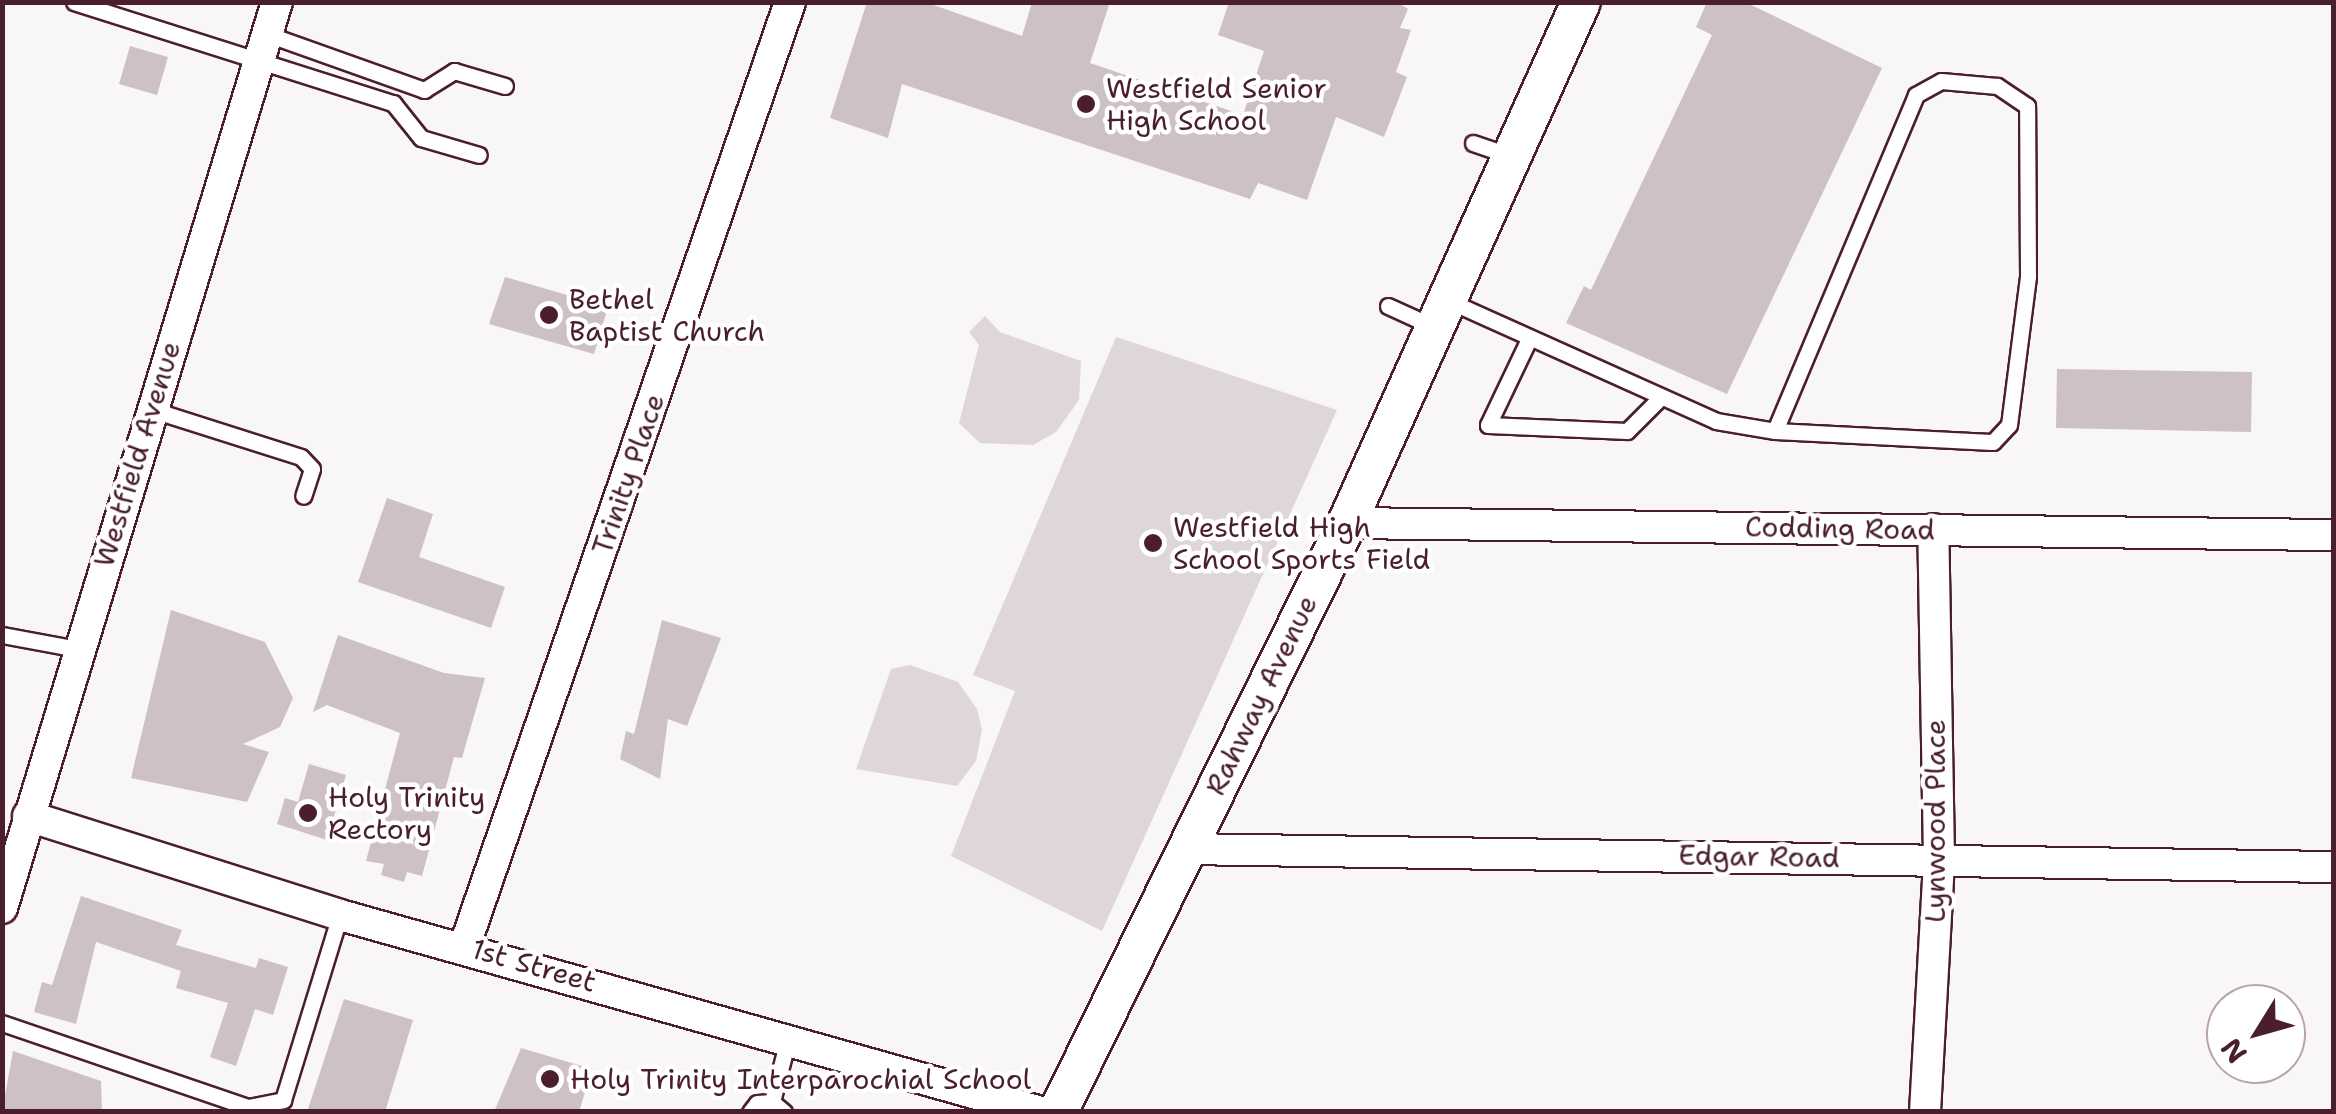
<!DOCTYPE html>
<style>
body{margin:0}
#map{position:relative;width:2336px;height:1114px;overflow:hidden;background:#f8f6f7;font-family:"Shantell Sans",sans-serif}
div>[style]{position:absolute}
.green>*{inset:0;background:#ded6d9}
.building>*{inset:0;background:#cdc1c4}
.roads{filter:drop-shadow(2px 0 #4a1f2b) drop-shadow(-2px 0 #4a1f2b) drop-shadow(0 2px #4a1f2b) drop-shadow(0 -2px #4a1f2b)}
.service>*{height:15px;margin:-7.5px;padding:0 7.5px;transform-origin:7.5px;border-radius:7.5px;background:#fff}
.minor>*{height:30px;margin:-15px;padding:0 15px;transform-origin:15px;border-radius:15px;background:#fff}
.tertiary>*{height:38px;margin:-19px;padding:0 19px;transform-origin:19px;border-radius:19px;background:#fff}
.dots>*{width:28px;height:28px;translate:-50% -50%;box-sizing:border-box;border:5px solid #fff;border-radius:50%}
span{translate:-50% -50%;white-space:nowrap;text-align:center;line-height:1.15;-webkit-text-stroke:9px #fff;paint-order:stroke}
.poi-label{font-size:28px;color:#4a1f2b}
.left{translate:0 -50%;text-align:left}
.street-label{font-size:28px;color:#4a1f2b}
.frame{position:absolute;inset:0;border:5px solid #4a1f2b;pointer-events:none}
.north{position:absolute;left:2206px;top:984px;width:100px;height:100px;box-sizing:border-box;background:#fff;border:2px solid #b7a5aa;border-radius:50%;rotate:233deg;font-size:28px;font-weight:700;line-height:40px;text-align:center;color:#4a1f2b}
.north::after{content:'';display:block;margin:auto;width:35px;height:45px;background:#4a1f2b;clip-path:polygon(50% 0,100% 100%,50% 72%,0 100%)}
</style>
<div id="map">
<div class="green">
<i style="clip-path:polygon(985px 316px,1000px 332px,1081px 361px,1079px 400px,1056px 432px,1033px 445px,980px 443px,959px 423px,979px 345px,969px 332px)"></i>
<i style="clip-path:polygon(1116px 337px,1337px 410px,1102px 931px,951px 856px,1015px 691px,973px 675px)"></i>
<i style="clip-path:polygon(910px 665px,958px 682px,977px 709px,982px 730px,976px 761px,957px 786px,856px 769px,891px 669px)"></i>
</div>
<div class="building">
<i style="clip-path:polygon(867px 2px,925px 2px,1022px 36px,1032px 2px,1110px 2px,1090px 63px,1243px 115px,1264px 51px,1218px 35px,1229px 2px,1397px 2px,1408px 9px,1400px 28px,1411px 30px,1396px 72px,1407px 77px,1384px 137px,1336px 117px,1307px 200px,1258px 183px,1250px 199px,902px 84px,888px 138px,830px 118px)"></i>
<i style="clip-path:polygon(1707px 2px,1745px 2px,1882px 68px,1727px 394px,1566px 323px,1584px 286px,1591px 290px,1712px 35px,1696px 27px)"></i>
<i style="clip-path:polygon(130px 46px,168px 57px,157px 95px,119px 84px)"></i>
<i style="clip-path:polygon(505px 277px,608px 307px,594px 354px,489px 324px)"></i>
<i style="clip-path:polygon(2057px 369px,2252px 372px,2251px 432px,2056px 428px)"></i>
<i style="clip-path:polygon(387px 498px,433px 514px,419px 557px,505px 587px,491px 628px,358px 582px)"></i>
<i style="clip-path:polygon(171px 610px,265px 642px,293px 698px,280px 727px,243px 744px,269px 752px,247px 802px,131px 778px)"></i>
<i style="clip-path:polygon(662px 620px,721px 638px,687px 726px,668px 719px,660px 779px,620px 759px,626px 731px,634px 734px)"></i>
<i style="clip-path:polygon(338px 635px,444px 673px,485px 678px,462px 758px,454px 757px,422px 876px,407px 872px,404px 882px,381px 875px,384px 864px,366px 861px,400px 733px,327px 705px,313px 712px)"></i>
<i style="clip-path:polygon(309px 764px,346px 775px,327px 840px,277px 824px,285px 798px,298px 802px)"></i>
<i style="clip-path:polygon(81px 896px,182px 930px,176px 945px,256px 968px,259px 958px,288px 967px,273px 1015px,255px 1009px,236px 1066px,210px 1057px,228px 1003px,176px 988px,181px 971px,96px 942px,76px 1024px,34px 1012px,42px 982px,52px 985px)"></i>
<i style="clip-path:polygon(344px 999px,413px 1020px,385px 1112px,307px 1112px)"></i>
<i style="clip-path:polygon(521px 1048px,592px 1069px,579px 1112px,494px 1112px)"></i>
<i style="clip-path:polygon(13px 1051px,101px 1081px,102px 1112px,2px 1112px)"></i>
</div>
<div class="roads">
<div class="service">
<i style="left:74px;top:2px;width:335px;rotate:17.6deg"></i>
<i style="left:393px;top:103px;width:45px;rotate:51.3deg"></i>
<i style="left:421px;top:138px;width:60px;rotate:16.3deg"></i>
<i style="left:267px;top:34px;width:167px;rotate:19.6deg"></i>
<i style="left:424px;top:90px;width:36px;rotate:-32deg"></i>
<i style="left:454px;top:71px;width:53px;rotate:16.4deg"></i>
<i style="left:1473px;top:143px;width:40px;rotate:18.9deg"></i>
<i style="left:1447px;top:300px;width:295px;rotate:24.2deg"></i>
<i style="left:1716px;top:421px;width:60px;rotate:9.6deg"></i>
<i style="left:1775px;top:431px;width:218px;rotate:2.9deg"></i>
<i style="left:1993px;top:442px;width:23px;rotate:-47deg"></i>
<i style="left:2009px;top:425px;width:150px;rotate:-82.7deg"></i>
<i style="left:2028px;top:276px;width:170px;rotate:-90.3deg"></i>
<i style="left:2027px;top:106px;width:36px;rotate:-146deg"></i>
<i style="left:1997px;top:86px;width:56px;rotate:-174.9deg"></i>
<i style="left:1941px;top:81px;width:29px;rotate:151deg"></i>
<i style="left:1916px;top:95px;width:364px;rotate:112.8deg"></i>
<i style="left:1388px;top:306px;width:51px;rotate:24.5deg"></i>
<i style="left:1528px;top:341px;width:93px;rotate:115.5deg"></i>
<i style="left:1488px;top:425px;width:139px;rotate:2.5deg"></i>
<i style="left:1627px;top:431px;width:47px;rotate:-45deg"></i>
<i style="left:150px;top:409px;width:158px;rotate:17.6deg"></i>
<i style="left:301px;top:457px;width:16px;rotate:47deg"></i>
<i style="left:312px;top:469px;width:28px;rotate:108deg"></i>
<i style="left:2px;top:635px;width:77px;rotate:10.4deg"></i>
<i style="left:2px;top:1023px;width:260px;rotate:18.9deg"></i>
<i style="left:248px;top:1107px;width:36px;rotate:-11deg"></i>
<i style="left:283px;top:1100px;width:194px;rotate:-72.9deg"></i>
<i style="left:772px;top:1102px;width:65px;rotate:-75.7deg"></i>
<i style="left:750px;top:1112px;width:11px;rotate:-52deg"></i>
<i style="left:757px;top:1103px;width:15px;rotate:-4deg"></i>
<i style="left:772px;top:1102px;width:16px;rotate:40deg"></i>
</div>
<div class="minor">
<i style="left:1347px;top:523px;width:987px;rotate:0.7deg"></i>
<i style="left:28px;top:816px;width:327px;rotate:17.6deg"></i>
<i style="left:340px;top:915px;width:728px;rotate:15.7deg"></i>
<i style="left:1185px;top:849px;width:1149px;rotate:0.9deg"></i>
<i style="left:2px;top:908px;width:947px;rotate:-73.12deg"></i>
<i style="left:465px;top:945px;width:997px;rotate:-70.98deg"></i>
<i style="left:1925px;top:1112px;width:254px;rotate:-86.8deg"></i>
<i style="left:1939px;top:858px;width:329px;rotate:-91deg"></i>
</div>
<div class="tertiary">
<i style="left:1058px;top:1112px;width:656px;rotate:-63.86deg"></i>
<i style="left:1347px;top:523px;width:571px;rotate:-65.81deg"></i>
</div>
</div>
<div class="dots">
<i style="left:1086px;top:104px;background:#4a1f2b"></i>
<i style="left:549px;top:315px;background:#4a1f2b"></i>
<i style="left:1153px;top:543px;background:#4a1f2b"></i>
<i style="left:308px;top:813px;background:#4a1f2b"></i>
<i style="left:550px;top:1079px;background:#4a1f2b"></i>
</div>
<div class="poi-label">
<span class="left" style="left:1106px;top:104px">Westfield Senior<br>High School</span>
<span class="left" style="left:569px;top:315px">Bethel<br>Baptist Church</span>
<span class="left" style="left:1173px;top:543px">Westfield High<br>School Sports Field</span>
<span class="left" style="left:328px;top:813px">Holy Trinity<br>Rectory</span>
<span class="left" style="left:570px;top:1079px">Holy Trinity Interparochial School</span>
</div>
<div class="street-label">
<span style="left:137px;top:454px;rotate:-73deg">Westfield Avenue</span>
<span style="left:628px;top:474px;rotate:-71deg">Trinity Place</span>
<span style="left:1840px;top:528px;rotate:1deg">Codding Road</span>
<span style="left:1261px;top:695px;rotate:-64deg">Rahway Avenue</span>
<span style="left:1935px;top:821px;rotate:-90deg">Lynwood Place</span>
<span style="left:1759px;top:856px;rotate:1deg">Edgar Road</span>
<span style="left:534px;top:965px;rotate:16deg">1st Street</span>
</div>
<div class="frame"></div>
<div class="north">N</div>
</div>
